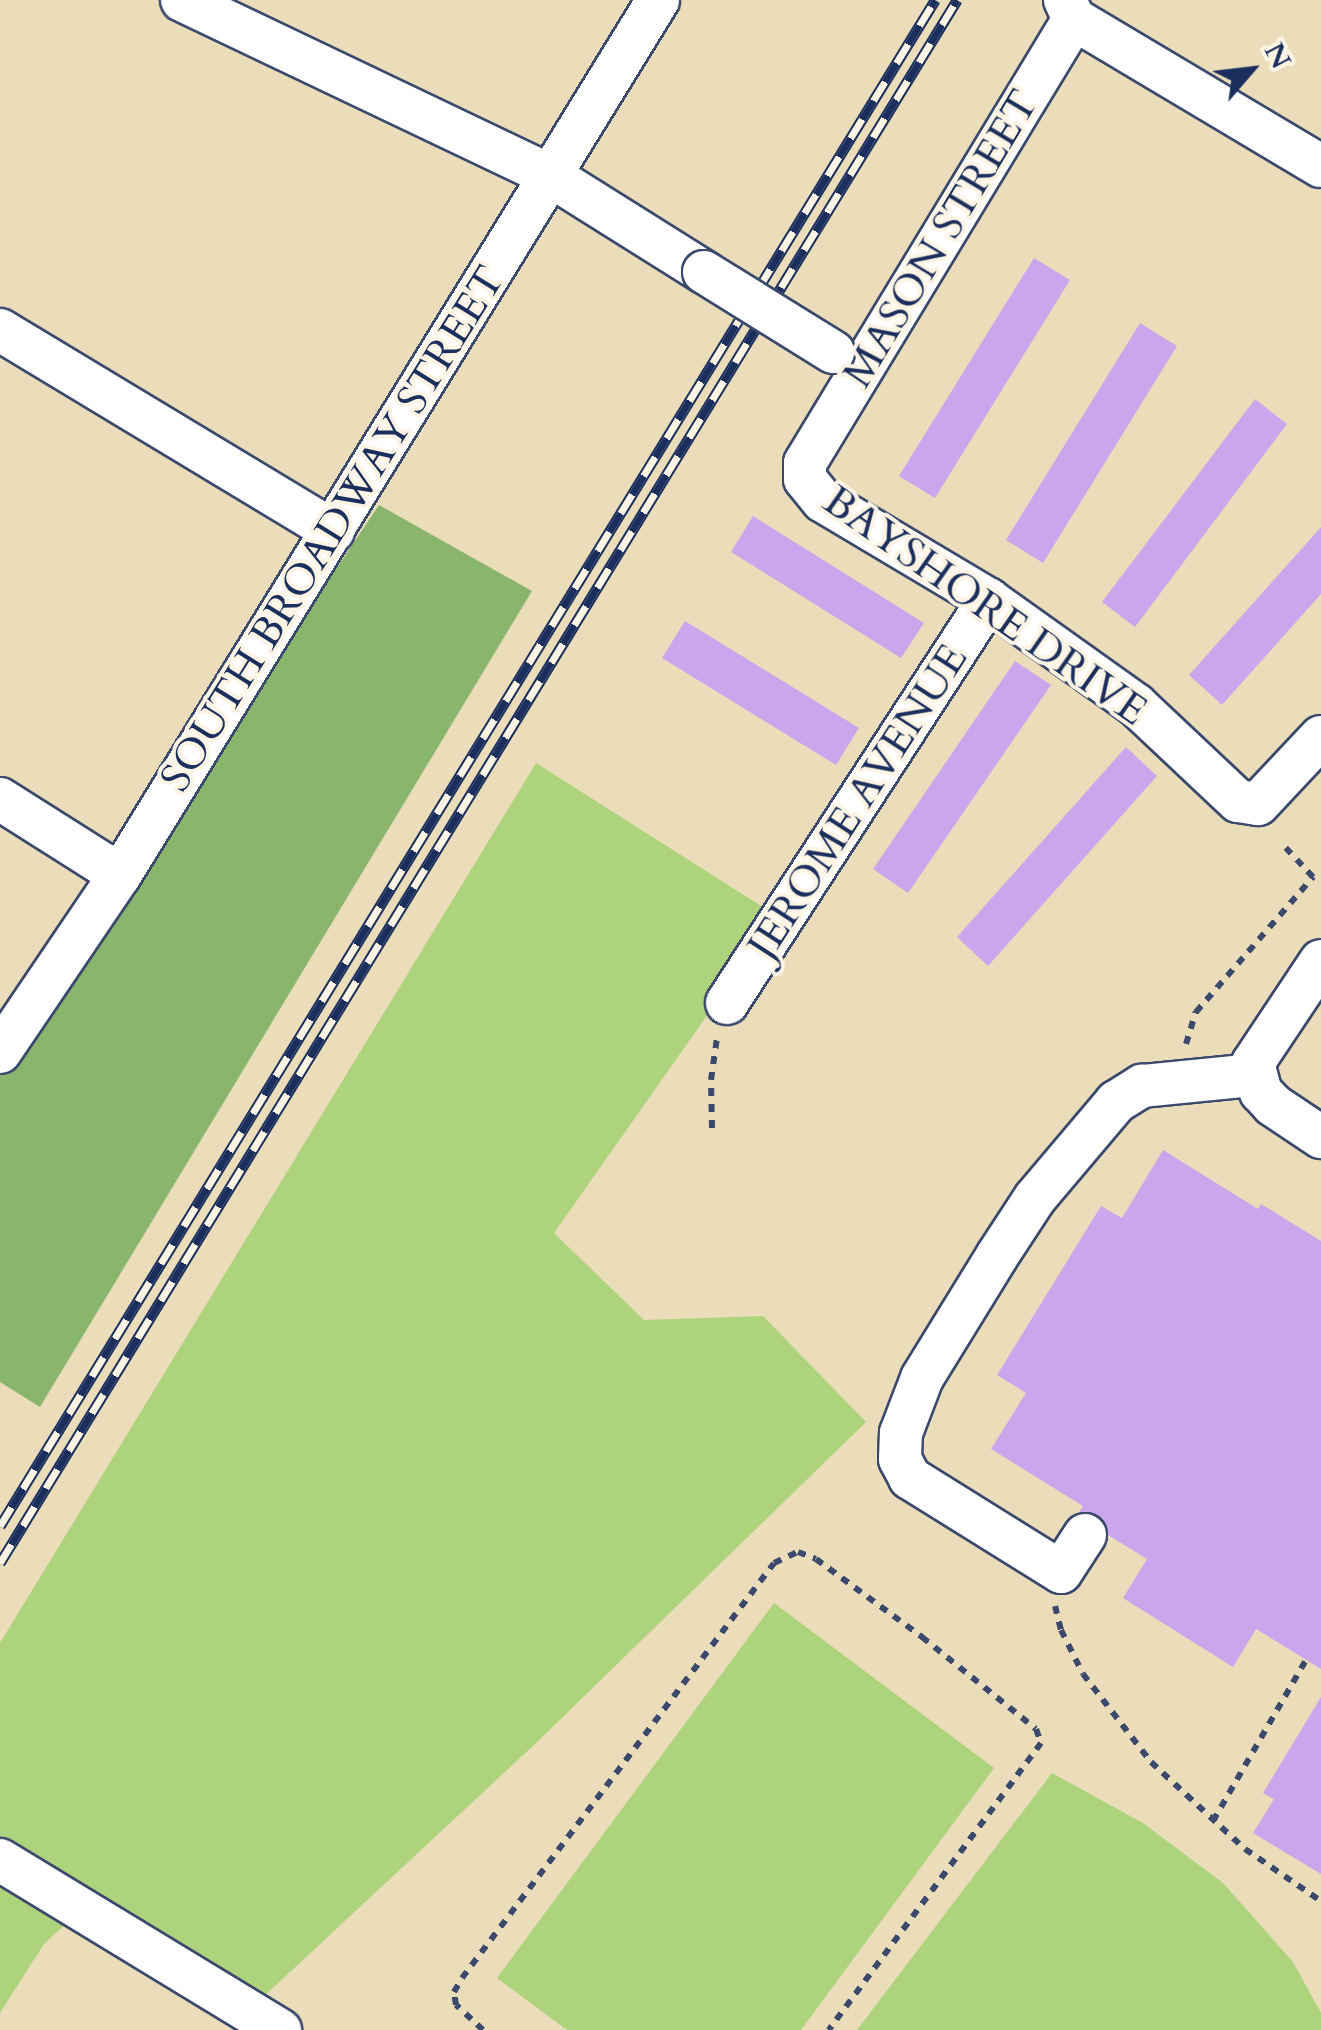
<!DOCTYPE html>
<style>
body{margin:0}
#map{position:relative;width:1321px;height:2030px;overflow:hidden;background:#ebddb9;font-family:Cardo,serif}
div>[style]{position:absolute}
.green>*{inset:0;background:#aed37d}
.forest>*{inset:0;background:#8ab56c}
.building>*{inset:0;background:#cba6ec}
.path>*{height:6px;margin-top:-3px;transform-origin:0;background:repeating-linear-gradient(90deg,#3a496c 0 8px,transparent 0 16px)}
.roads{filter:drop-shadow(2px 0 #3a496c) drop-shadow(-2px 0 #3a496c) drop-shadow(0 2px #3a496c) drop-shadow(0 -2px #3a496c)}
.minor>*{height:42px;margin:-21px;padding:0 21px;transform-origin:21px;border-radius:21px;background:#fff}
.rail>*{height:11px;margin-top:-5.5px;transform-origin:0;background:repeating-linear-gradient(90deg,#fcf5e5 0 22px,#1b2f5e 0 44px);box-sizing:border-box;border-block:2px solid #1b2f5e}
.bridges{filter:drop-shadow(2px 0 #3a496c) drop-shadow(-2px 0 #3a496c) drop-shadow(0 2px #3a496c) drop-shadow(0 -2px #3a496c)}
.minor-bridge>*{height:42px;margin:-21px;padding:0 21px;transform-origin:21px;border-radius:21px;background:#fff}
span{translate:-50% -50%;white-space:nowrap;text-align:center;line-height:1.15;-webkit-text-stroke:8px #fcf5e5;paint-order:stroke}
.street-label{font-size:42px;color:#1b2f5e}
.north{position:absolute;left:1201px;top:20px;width:100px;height:100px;-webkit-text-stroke:8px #fcf5e5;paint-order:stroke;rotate:62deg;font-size:28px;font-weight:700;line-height:40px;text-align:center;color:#1b2f5e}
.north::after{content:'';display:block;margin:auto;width:35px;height:45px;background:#1b2f5e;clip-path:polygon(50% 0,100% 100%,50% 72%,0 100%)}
</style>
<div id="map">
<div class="green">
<i style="clip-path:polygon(536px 763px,777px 916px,554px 1233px,644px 1320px,763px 1316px,866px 1422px,535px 1744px,248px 2011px,81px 1910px,44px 1944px,0 2013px,0 1643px)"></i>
<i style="clip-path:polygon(774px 1603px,994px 1768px,801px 2030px,567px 2030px,497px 1978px)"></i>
<i style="clip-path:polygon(1052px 1773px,1143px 1823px,1223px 1883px,1293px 1962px,1321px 2013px,1321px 2030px,857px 2030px)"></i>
</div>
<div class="forest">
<i style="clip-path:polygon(379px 505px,532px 591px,40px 1407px,0 1382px,0 1070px)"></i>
</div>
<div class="building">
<i style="clip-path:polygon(1034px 258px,1070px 280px,935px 498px,899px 476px)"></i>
<i style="clip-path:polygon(1140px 323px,1177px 346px,1043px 563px,1006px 540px)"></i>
<i style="clip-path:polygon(1255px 399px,1287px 424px,1135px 627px,1102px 602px)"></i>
<i style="clip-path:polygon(753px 516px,924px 623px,901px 658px,731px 552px)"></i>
<i style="clip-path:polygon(1321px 527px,1321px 594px,1222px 705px,1189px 675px)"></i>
<i style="clip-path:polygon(685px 621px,859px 728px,836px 765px,662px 658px)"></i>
<i style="clip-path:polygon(1015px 661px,1051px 685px,908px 893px,873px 869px)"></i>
<i style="clip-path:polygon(1126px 747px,1157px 776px,988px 966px,957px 937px)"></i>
<i style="clip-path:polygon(1163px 1150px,1258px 1209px,1261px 1204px,1321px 1241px,1321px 1669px,1256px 1629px,1233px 1667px,1123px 1598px,1147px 1559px,1077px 1516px,1083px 1506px,991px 1449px,1026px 1393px,997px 1375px,1101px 1206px,1122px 1218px)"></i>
<i style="clip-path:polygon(1321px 1697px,1321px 1874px,1253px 1833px,1274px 1799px,1263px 1793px)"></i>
</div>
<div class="path">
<i style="left:1186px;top:1044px;width:34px;rotate:-73deg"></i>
<i style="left:1196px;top:1012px;width:179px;rotate:-49.1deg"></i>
<i style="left:1313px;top:877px;width:40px;rotate:-133deg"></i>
<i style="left:712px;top:1128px;width:48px;rotate:-91.2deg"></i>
<i style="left:711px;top:1080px;width:42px;rotate:-81.9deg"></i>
<i style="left:1055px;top:1606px;width:25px;rotate:76deg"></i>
<i style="left:1061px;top:1630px;width:49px;rotate:63.4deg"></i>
<i style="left:1083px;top:1674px;width:111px;rotate:52.3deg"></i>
<i style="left:1151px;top:1762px;width:128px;rotate:42.8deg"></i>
<i style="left:1245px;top:1849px;width:92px;rotate:34.4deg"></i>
<i style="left:1213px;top:1821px;width:186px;rotate:-60deg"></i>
<i style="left:483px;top:2030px;width:37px;rotate:-137deg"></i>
<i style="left:456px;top:2005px;width:13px;rotate:-99deg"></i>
<i style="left:454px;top:1992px;width:16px;rotate:-60deg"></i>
<i style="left:462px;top:1978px;width:519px;rotate:-53.06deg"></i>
<i style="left:774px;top:1563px;width:26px;rotate:-25deg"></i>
<i style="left:798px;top:1552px;width:19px;rotate:21deg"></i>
<i style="left:816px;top:1559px;width:132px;rotate:36.3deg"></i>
<i style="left:922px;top:1637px;width:146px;rotate:38.9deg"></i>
<i style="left:1036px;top:1729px;width:15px;rotate:70deg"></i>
<i style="left:1041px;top:1743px;width:357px;rotate:126.5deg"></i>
</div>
<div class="roads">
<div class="minor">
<i style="left:182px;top:0;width:409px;rotate:25.5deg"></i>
<i style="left:551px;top:176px;width:181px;rotate:32.1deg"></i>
<i style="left:1065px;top:0;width:21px;rotate:65deg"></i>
<i style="left:1074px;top:19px;width:519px;rotate:121.21deg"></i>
<i style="left:805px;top:463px;width:16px;rotate:90deg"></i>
<i style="left:805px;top:479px;width:28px;rotate:51deg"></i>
<i style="left:823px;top:501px;width:193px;rotate:30.8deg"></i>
<i style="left:989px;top:600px;width:181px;rotate:35.5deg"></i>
<i style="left:1136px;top:705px;width:140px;rotate:43.3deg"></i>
<i style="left:1238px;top:801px;width:20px;rotate:9deg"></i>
<i style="left:1258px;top:804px;width:92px;rotate:-46.8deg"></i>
<i style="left:1074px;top:19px;width:287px;rotate:30.8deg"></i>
<i style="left:0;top:330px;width:389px;rotate:31.1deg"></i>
<i style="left:0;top:799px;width:142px;rotate:32.3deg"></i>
<i style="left:1321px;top:961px;width:123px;rotate:123.7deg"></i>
<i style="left:1253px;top:1063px;width:30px;rotate:75deg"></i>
<i style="left:1261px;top:1092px;width:18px;rotate:47deg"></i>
<i style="left:1273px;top:1105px;width:58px;rotate:33.7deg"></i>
<i style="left:727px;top:1003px;width:481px;rotate:-57deg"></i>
<i style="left:0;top:1052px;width:214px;rotate:-55.9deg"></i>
<i style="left:120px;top:875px;width:1027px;rotate:-58.41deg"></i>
<i style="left:1085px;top:1535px;width:44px;rotate:123deg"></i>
<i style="left:1061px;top:1572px;width:178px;rotate:-148.1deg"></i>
<i style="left:910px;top:1478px;width:21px;rotate:-118deg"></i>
<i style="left:900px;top:1459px;width:26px;rotate:-88deg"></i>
<i style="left:901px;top:1433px;width:59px;rotate:-69.1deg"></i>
<i style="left:922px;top:1378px;width:143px;rotate:-58.4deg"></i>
<i style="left:997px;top:1256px;width:69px;rotate:-56.8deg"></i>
<i style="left:1035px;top:1198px;width:126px;rotate:-49.8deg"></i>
<i style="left:1116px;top:1102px;width:31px;rotate:-32deg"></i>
<i style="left:1142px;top:1086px;width:112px;rotate:-5.7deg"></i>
<i style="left:0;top:1860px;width:328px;rotate:31.3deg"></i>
</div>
</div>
<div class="rail">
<i style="left:0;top:1526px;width:1790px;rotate:-58.5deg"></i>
<i style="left:0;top:1563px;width:1833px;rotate:-58.52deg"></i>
</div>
<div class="bridges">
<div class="minor-bridge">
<i style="left:704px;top:272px;width:152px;rotate:31.8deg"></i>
</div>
</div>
<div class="street-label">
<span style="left:941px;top:239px;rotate:-59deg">MASON STREET</span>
<span style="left:333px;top:529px;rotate:-58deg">SOUTH BROADWAY STREET</span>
<span style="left:985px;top:606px;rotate:35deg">BAYSHORE DRIVE</span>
<span style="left:858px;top:802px;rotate:-57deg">JEROME AVENUE</span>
</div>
<div class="north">N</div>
</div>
